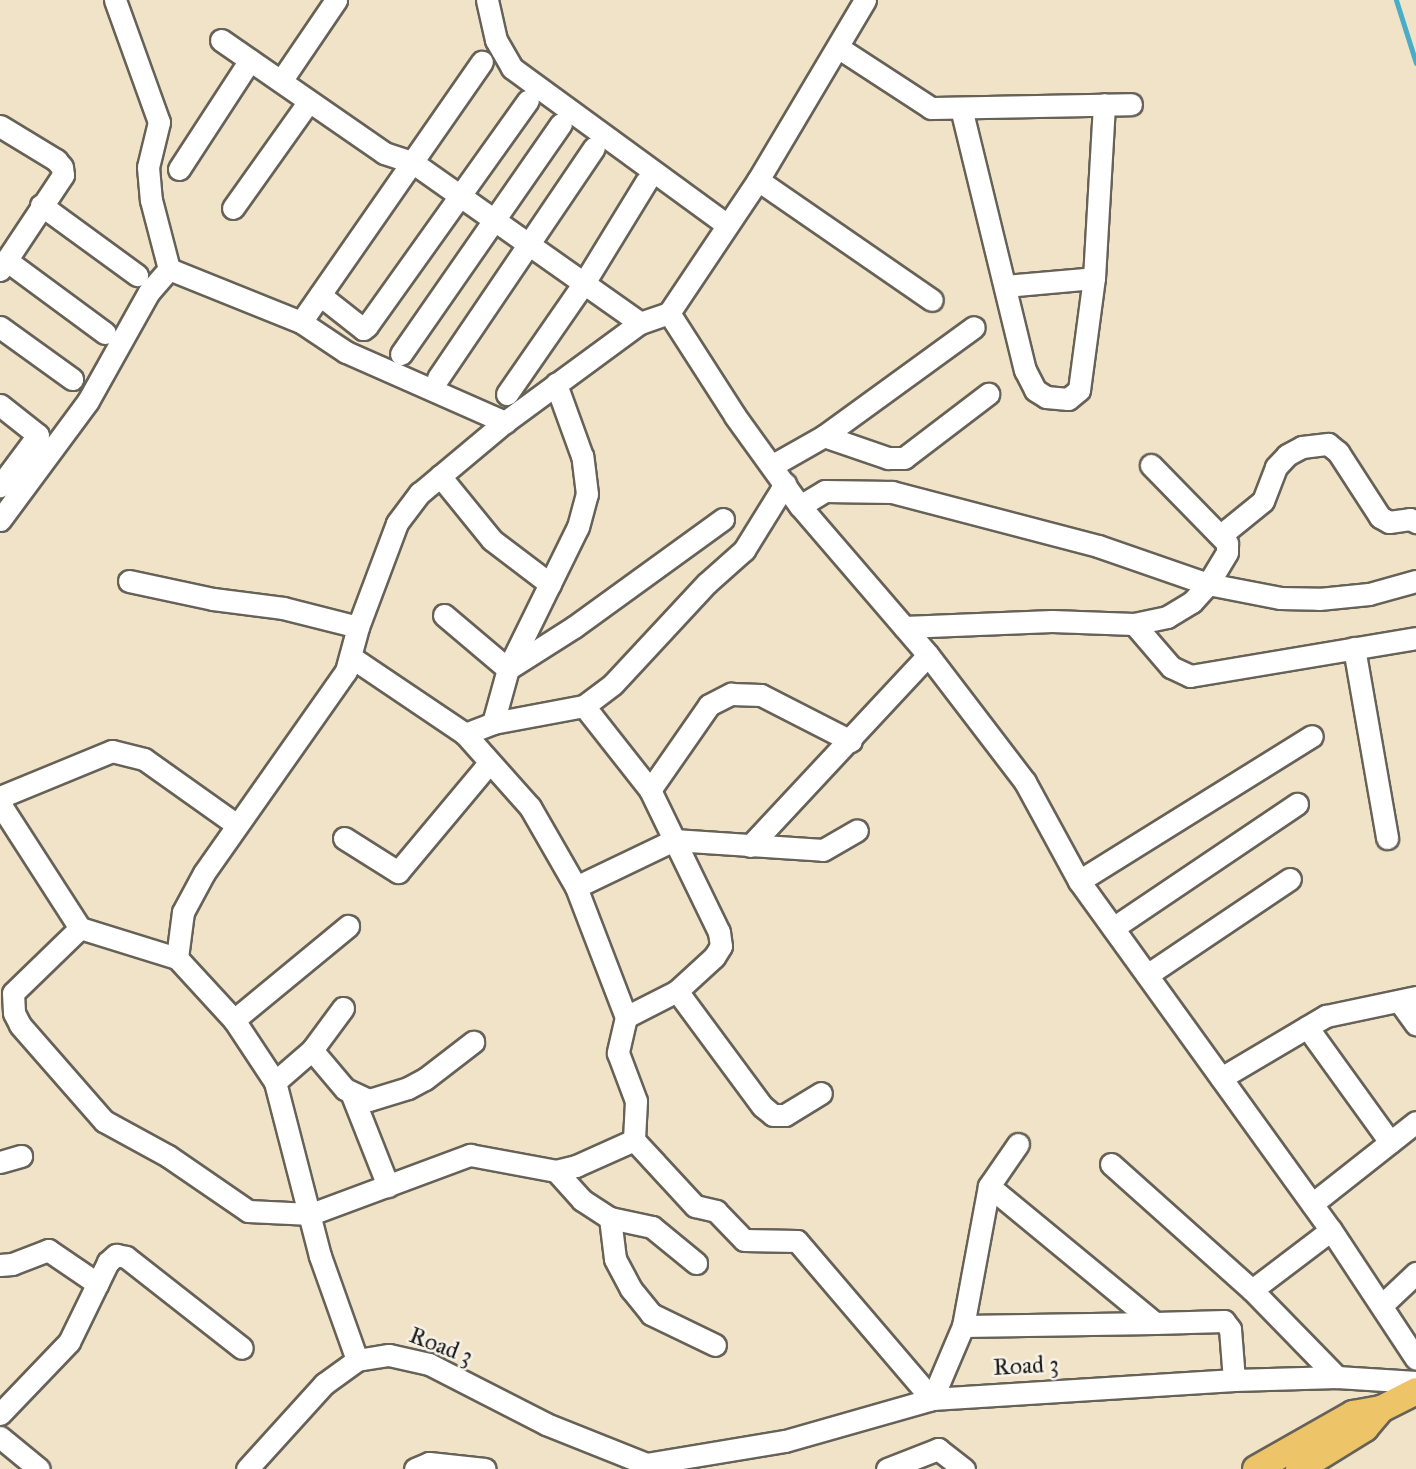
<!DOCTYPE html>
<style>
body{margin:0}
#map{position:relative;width:1416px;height:1469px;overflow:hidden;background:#f0e3c8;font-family:"IM FELL Great Primer",serif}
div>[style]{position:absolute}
.stream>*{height:5px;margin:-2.5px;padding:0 2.5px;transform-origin:2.5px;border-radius:2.5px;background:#49adc8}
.roads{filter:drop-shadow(2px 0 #666258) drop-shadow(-2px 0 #666258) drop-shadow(0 2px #666258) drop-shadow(0 -2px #666258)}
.minor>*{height:21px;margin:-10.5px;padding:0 10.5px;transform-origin:10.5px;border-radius:10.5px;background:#fff}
.major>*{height:26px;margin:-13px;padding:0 13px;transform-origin:13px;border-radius:13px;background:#eec469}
span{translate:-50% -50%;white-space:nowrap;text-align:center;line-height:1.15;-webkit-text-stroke:5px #f7f3e8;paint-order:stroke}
.street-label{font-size:24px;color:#1c1c1c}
</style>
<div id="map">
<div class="stream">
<i style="left:1396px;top:0;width:66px;rotate:72.4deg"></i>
</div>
<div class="roads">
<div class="minor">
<i style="left:115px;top:0;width:130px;rotate:70.2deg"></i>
<i style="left:159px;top:122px;width:46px;rotate:103.7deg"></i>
<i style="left:148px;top:167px;width:33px;rotate:85deg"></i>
<i style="left:151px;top:200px;width:71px;rotate:75.4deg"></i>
<i style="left:487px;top:0;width:41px;rotate:77.3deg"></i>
<i style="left:496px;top:40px;width:32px;rotate:60deg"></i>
<i style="left:512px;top:68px;width:266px;rotate:36.1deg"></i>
<i style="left:865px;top:0;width:209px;rotate:120.7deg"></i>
<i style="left:758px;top:180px;width:160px;rotate:123.8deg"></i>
<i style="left:669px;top:313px;width:122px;rotate:57.3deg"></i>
<i style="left:735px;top:416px;width:111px;rotate:54.2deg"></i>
<i style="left:800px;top:506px;width:196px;rotate:49.3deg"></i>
<i style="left:928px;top:655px;width:160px;rotate:52.6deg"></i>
<i style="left:1025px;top:782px;width:113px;rotate:61.4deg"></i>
<i style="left:1079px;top:881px;width:430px;rotate:54.2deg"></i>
<i style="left:1331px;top:1230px;width:154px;rotate:56.6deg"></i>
<i style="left:221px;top:40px;width:198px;rotate:34.7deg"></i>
<i style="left:384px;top:153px;width:29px;rotate:18deg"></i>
<i style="left:412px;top:162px;width:279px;rotate:35.2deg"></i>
<i style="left:839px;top:48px;width:110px;rotate:33.1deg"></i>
<i style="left:931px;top:108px;width:200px;rotate:-1.1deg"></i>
<i style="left:281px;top:81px;width:98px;rotate:-55.8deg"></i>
<i style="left:961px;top:108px;width:270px;rotate:76.3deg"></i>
<i style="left:1025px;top:370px;width:22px;rotate:63deg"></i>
<i style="left:1035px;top:390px;width:13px;rotate:32deg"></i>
<i style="left:1046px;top:397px;width:22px;rotate:5deg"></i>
<i style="left:1068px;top:399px;width:14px;rotate:-39deg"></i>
<i style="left:1079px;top:390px;width:113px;rotate:-82.4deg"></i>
<i style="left:1094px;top:278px;width:174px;rotate:-86.7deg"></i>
<i style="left:0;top:126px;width:66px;rotate:31.3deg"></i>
<i style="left:56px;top:160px;width:9px;rotate:49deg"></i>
<i style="left:62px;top:167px;width:8px;rotate:83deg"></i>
<i style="left:63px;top:175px;width:114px;rotate:123.6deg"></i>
<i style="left:179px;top:169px;width:130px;rotate:-56.9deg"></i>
<i style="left:758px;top:180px;width:211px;rotate:34.6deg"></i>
<i style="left:41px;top:205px;width:119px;rotate:36.1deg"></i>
<i style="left:233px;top:208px;width:131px;rotate:-54.6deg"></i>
<i style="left:6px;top:260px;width:123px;rotate:36.4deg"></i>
<i style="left:1005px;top:286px;width:89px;rotate:-5.1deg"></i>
<i style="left:320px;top:295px;width:55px;rotate:38.3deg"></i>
<i style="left:363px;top:329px;width:5px;rotate:-37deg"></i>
<i style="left:367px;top:326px;width:277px;rotate:-54.5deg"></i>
<i style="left:301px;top:322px;width:317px;rotate:-55.2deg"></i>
<i style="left:0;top:327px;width:89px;rotate:35.8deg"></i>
<i style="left:401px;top:354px;width:280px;rotate:-55.2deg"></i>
<i style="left:438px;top:378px;width:278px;rotate:-55.9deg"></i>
<i style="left:507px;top:394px;width:135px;rotate:-55.3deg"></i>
<i style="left:584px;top:283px;width:119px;rotate:-58.5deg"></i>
<i style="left:0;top:405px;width:48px;rotate:38.3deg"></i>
<i style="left:38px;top:435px;width:64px;rotate:126.7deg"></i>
<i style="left:824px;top:436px;width:68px;rotate:19deg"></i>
<i style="left:888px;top:458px;width:16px"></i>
<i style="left:904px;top:458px;width:106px;rotate:-37.3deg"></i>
<i style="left:773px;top:465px;width:59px;rotate:-29.6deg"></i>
<i style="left:824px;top:436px;width:185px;rotate:-36deg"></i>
<i style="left:440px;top:476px;width:82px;rotate:50.9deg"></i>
<i style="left:492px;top:540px;width:73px;rotate:37.2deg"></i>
<i style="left:800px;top:506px;width:29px;rotate:-31deg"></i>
<i style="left:825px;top:491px;width:67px;rotate:0.9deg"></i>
<i style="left:892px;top:492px;width:213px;rotate:14.7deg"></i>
<i style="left:1098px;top:546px;width:116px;rotate:19.1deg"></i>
<i style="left:1208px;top:584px;width:73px;rotate:11deg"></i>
<i style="left:1280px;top:598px;width:39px;rotate:1deg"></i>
<i style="left:1319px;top:599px;width:50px;rotate:-5.7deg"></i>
<i style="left:1369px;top:594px;width:49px;rotate:-15.5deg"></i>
<i style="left:0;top:520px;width:148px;rotate:-53.5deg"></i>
<i style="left:88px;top:401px;width:125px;rotate:-60.8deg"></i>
<i style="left:149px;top:292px;width:30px;rotate:-49deg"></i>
<i style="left:169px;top:269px;width:142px;rotate:21.9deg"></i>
<i style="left:301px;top:322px;width:54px;rotate:33.7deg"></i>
<i style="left:346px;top:352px;width:174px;rotate:23.8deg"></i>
<i style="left:1221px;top:535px;width:54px;rotate:-39deg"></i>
<i style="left:1263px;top:501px;width:36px;rotate:-69deg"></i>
<i style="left:1276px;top:467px;width:16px;rotate:-47deg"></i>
<i style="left:1287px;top:455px;width:17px;rotate:-28deg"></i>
<i style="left:1302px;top:447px;width:26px;rotate:-7deg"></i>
<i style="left:1328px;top:444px;width:13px;rotate:39deg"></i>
<i style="left:1338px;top:452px;width:77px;rotate:57.1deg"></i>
<i style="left:1380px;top:517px;width:10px;rotate:29deg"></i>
<i style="left:1389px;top:522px;width:21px;rotate:-8deg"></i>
<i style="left:1410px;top:519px;width:7px;rotate:27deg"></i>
<i style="left:129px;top:581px;width:86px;rotate:12.1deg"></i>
<i style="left:213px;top:599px;width:71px;rotate:7.3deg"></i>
<i style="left:283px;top:608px;width:77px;rotate:14.2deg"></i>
<i style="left:444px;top:615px;width:84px;rotate:40.2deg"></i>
<i style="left:508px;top:669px;width:78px;rotate:-32.5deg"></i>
<i style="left:574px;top:627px;width:184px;rotate:-35.9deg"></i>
<i style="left:1134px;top:624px;width:57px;rotate:49.3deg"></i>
<i style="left:1171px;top:667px;width:21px;rotate:25deg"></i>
<i style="left:1190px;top:676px;width:229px;rotate:-9.5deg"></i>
<i style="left:904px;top:627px;width:148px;rotate:-2.3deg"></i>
<i style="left:1052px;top:621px;width:82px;rotate:2.1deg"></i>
<i style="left:1134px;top:624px;width:34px;rotate:-12deg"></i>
<i style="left:1167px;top:617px;width:29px;rotate:-31deg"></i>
<i style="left:1192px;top:602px;width:24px;rotate:-48deg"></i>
<i style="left:1208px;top:584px;width:37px;rotate:-59deg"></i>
<i style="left:1227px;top:552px;width:9px;rotate:-90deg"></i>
<i style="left:1227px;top:543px;width:109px;rotate:-134.3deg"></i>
<i style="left:1354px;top:648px;width:193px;rotate:80.1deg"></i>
<i style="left:351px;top:657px;width:138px;rotate:34deg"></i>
<i style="left:465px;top:734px;width:98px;rotate:48.3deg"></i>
<i style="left:530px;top:807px;width:92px;rotate:60.1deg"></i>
<i style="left:576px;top:887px;width:139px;rotate:69deg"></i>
<i style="left:626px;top:1017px;width:37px;rotate:103deg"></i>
<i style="left:618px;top:1053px;width:51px;rotate:69.4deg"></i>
<i style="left:636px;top:1101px;width:39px;rotate:93deg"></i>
<i style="left:584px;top:706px;width:107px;rotate:51.8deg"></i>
<i style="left:650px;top:790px;width:158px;rotate:64.1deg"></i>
<i style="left:719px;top:932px;width:14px;rotate:82deg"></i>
<i style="left:721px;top:946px;width:13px;rotate:122deg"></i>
<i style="left:714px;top:957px;width:50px;rotate:137.4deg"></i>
<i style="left:677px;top:991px;width:57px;rotate:153deg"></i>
<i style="left:493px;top:723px;width:56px;rotate:-74.5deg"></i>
<i style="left:508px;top:669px;width:158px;rotate:-63.8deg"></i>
<i style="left:578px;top:527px;width:34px;rotate:-75deg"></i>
<i style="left:587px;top:494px;width:38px;rotate:-97deg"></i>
<i style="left:582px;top:456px;width:77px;rotate:-109.9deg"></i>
<i style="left:465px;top:734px;width:30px;rotate:-21deg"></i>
<i style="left:493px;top:723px;width:93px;rotate:-10.6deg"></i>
<i style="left:584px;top:706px;width:36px;rotate:-37deg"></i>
<i style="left:613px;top:684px;width:138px;rotate:-47.1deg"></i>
<i style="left:707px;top:583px;width:50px;rotate:-41.7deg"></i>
<i style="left:744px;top:550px;width:78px;rotate:-58.2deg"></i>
<i style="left:650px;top:790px;width:103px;rotate:-55.2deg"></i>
<i style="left:709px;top:705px;width:25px;rotate:-27deg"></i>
<i style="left:731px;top:694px;width:30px;rotate:2deg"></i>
<i style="left:761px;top:695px;width:101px;rotate:27.1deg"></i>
<i style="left:0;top:797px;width:121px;rotate:-22.3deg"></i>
<i style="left:112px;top:751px;width:33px;rotate:14deg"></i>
<i style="left:144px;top:759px;width:114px;rotate:35.4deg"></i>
<i style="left:0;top:804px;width:148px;rotate:57.2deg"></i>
<i style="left:80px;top:928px;width:102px;rotate:17.2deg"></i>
<i style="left:177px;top:958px;width:84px;rotate:47.4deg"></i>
<i style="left:234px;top:1020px;width:74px;rotate:56.5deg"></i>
<i style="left:275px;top:1082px;width:180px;rotate:75.5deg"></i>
<i style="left:320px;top:1256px;width:110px;rotate:70.4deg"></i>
<i style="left:344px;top:838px;width:64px;rotate:32.2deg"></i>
<i style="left:398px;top:872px;width:142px;rotate:-50.1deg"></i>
<i style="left:750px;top:846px;width:261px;rotate:-47deg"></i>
<i style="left:1079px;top:881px;width:274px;rotate:-31.9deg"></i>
<i style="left:576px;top:887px;width:109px;rotate:-25.6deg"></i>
<i style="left:674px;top:840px;width:149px;rotate:3.8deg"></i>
<i style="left:823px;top:850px;width:39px;rotate:-30deg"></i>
<i style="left:80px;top:928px;width:93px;rotate:135.9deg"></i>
<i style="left:13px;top:993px;width:20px;rotate:87deg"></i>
<i style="left:14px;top:1013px;width:13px;rotate:63deg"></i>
<i style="left:20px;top:1025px;width:128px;rotate:48.8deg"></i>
<i style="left:104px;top:1121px;width:73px;rotate:28.7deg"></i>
<i style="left:168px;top:1156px;width:97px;rotate:34.5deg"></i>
<i style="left:248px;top:1211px;width:63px;rotate:2.7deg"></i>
<i style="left:311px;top:1214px;width:170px;rotate:-20.4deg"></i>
<i style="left:470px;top:1155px;width:87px;rotate:10.5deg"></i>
<i style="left:556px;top:1171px;width:21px;rotate:-14deg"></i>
<i style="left:576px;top:1166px;width:64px;rotate:-24.1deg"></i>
<i style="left:634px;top:1140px;width:90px;rotate:47.3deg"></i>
<i style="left:695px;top:1206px;width:22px;rotate:13deg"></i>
<i style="left:716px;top:1211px;width:40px;rotate:46deg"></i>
<i style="left:744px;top:1240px;width:53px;rotate:1.1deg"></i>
<i style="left:797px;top:1241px;width:208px;rotate:49.5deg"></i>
<i style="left:932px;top:1399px;width:79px;rotate:-67deg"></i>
<i style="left:963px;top:1326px;width:142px;rotate:-79.5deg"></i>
<i style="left:989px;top:1186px;width:51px;rotate:-55.4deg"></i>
<i style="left:1113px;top:928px;width:222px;rotate:-34deg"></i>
<i style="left:177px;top:958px;width:46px;rotate:-82.6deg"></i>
<i style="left:183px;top:912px;width:44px;rotate:-61.7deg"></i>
<i style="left:204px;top:873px;width:247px;rotate:-54.9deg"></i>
<i style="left:346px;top:671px;width:46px;rotate:-74.7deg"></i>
<i style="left:358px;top:627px;width:111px;rotate:-69.4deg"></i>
<i style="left:397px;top:523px;width:38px;rotate:-53deg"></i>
<i style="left:420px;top:493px;width:111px;rotate:-39.9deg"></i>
<i style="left:505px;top:422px;width:167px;rotate:-36.3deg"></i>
<i style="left:640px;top:323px;width:31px;rotate:-19deg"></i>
<i style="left:1147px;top:975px;width:172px;rotate:-33.9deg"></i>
<i style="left:677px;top:991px;width:143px;rotate:53.5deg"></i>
<i style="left:762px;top:1106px;width:14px;rotate:39deg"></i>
<i style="left:773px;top:1115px;width:12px"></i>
<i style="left:785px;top:1115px;width:42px;rotate:-31.4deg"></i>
<i style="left:1399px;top:1001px;width:29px;rotate:54deg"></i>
<i style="left:343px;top:1008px;width:52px;rotate:126.4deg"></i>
<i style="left:312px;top:1050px;width:51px;rotate:49.8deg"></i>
<i style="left:345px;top:1089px;width:26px;rotate:25deg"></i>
<i style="left:369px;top:1100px;width:41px;rotate:-17.1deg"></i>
<i style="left:408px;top:1088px;width:19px;rotate:-28deg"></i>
<i style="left:425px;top:1079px;width:61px;rotate:-37.6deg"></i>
<i style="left:234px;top:1020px;width:148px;rotate:-39.5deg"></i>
<i style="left:1307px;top:1027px;width:142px;rotate:54.2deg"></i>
<i style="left:1221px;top:1078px;width:122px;rotate:-30.6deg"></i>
<i style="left:1326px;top:1016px;width:92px;rotate:-11.9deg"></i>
<i style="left:275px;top:1082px;width:49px;rotate:-40.9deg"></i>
<i style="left:352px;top:1095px;width:98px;rotate:68.4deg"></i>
<i style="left:0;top:1162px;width:22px;rotate:-16deg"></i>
<i style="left:1111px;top:1164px;width:189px;rotate:41.8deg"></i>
<i style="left:1252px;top:1290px;width:99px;rotate:-37.2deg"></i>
<i style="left:556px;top:1171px;width:39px;rotate:48deg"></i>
<i style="left:582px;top:1200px;width:33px;rotate:33deg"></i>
<i style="left:610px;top:1218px;width:43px;rotate:12.1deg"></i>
<i style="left:652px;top:1227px;width:57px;rotate:39.3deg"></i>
<i style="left:1312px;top:1204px;width:132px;rotate:-38.3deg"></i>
<i style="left:610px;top:1218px;width:41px;rotate:83deg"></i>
<i style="left:615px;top:1259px;width:34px;rotate:62deg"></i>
<i style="left:631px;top:1289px;width:32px;rotate:51deg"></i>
<i style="left:651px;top:1314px;width:71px;rotate:25.8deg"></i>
<i style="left:0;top:1265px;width:12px;rotate:-5deg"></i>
<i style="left:12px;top:1264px;width:39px;rotate:-21deg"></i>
<i style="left:48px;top:1250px;width:60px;rotate:34.2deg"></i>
<i style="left:1252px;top:1290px;width:122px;rotate:45.7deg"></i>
<i style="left:1382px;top:1305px;width:47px;rotate:-43.3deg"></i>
<i style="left:1155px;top:1323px;width:69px;rotate:-1.7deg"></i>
<i style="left:1224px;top:1321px;width:10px;rotate:53deg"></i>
<i style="left:1230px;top:1329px;width:51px;rotate:85.5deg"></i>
<i style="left:963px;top:1326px;width:192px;rotate:-0.9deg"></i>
<i style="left:1155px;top:1323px;width:215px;rotate:-140.5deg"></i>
<i style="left:0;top:1414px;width:100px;rotate:-46.2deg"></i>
<i style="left:69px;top:1342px;width:89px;rotate:-64deg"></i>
<i style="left:108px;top:1262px;width:11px;rotate:-41deg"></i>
<i style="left:116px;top:1255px;width:10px;rotate:11deg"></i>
<i style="left:126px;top:1257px;width:147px;rotate:38.1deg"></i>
<i style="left:0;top:1437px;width:50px;rotate:39.4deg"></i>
<i style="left:247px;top:1469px;width:115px;rotate:-47.8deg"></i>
<i style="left:324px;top:1384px;width:41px;rotate:-36deg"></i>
<i style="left:357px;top:1360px;width:32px;rotate:-9deg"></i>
<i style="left:389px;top:1355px;width:41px;rotate:12.7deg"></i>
<i style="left:429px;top:1364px;width:131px;rotate:27.1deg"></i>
<i style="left:546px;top:1424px;width:108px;rotate:21.8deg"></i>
<i style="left:646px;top:1464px;width:141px;rotate:-9.4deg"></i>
<i style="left:785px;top:1441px;width:153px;rotate:-15.9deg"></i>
<i style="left:932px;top:1399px;width:303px;rotate:-3.6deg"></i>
<i style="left:1234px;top:1380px;width:103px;rotate:-1.7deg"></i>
<i style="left:1337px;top:1377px;width:79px;rotate:3.6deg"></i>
<i style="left:415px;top:1469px;width:15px;rotate:-23deg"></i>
<i style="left:429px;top:1463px;width:56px;rotate:6.1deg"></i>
<i style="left:887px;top:1469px;width:55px;rotate:-21.4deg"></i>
<i style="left:938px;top:1449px;width:33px;rotate:38deg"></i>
</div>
<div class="major">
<i style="left:1256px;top:1469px;width:112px;rotate:-29.6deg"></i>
<i style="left:1353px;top:1414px;width:28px;rotate:-10deg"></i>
<i style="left:1381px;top:1409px;width:39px;rotate:-27deg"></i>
<i style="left:1299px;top:1469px;width:78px;rotate:-31.8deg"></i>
<i style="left:1365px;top:1428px;width:25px;rotate:-50deg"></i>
</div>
</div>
<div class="street-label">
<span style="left:441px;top:1346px;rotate:21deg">Road 3</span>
<span style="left:1026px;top:1366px;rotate:-3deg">Road 3</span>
</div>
</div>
